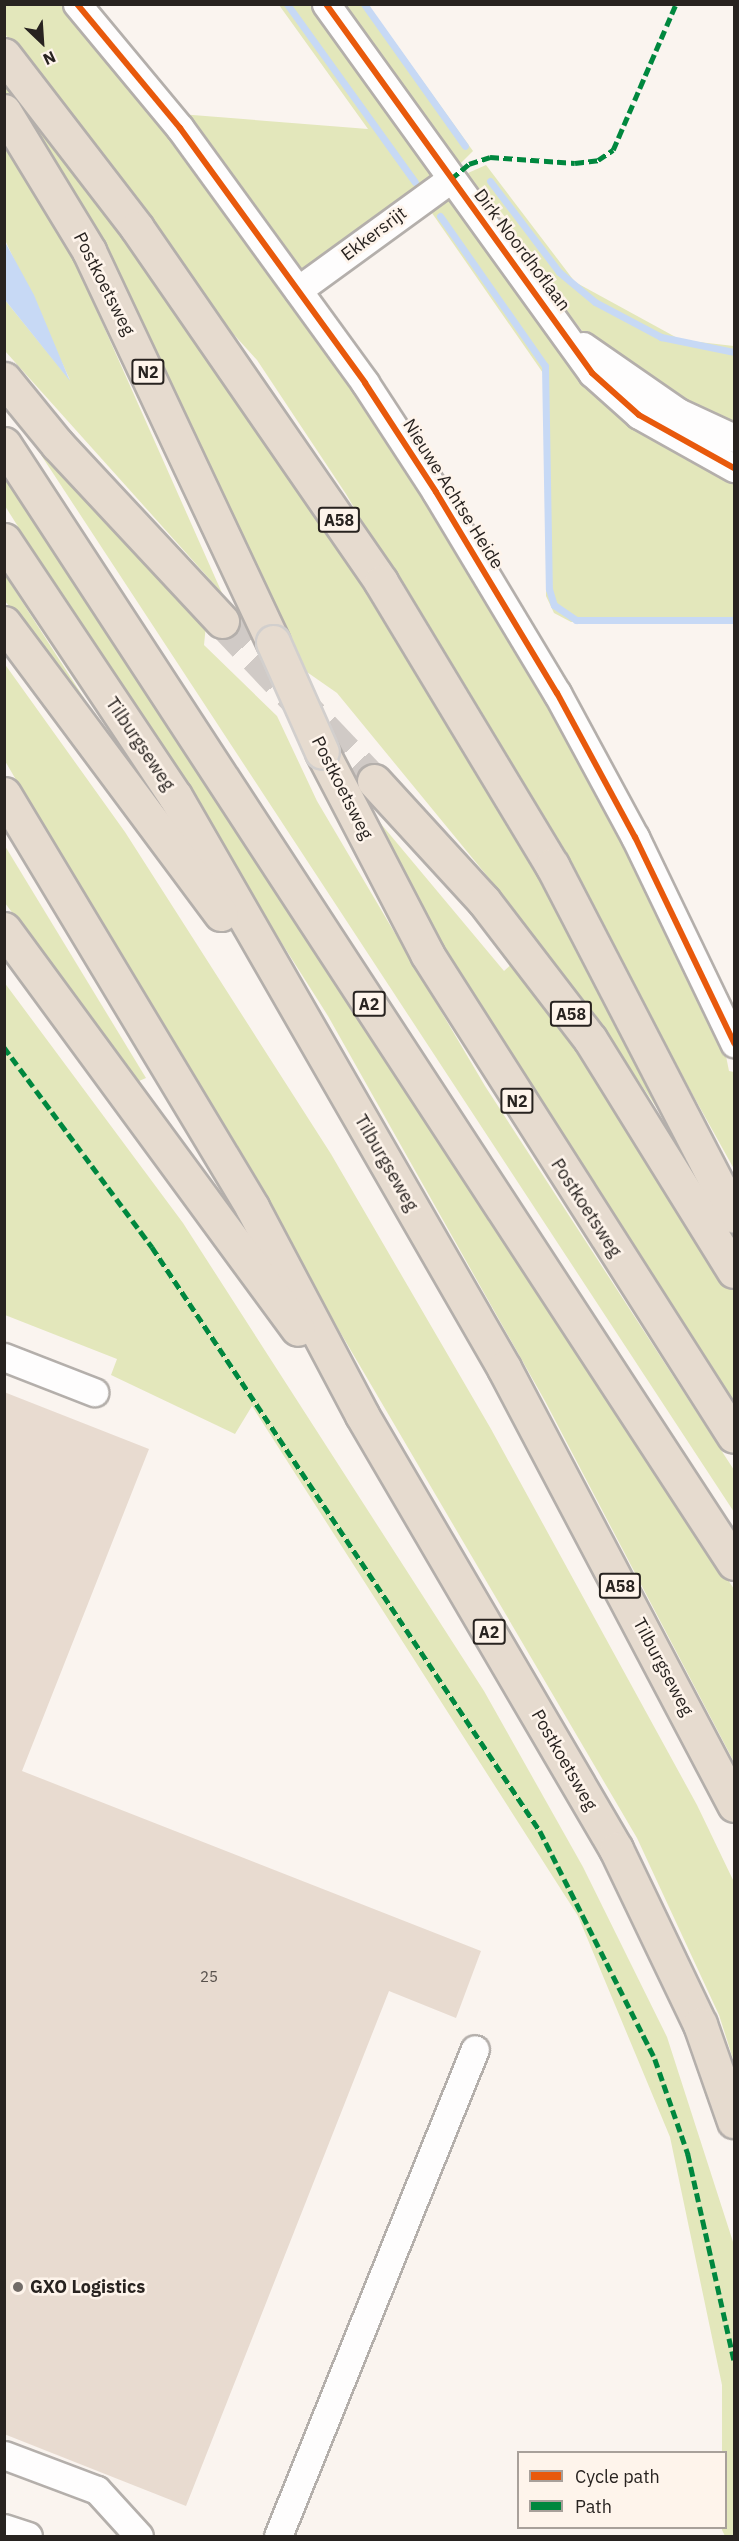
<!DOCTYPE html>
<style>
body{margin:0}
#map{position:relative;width:739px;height:2541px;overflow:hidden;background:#faf4ef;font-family:"IBM Plex Sans",sans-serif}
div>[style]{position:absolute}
.green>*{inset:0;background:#e3e7bb}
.water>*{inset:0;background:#c7d9f5}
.stream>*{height:7px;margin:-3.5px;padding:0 3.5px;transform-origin:3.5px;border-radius:3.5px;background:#c7d9f5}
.building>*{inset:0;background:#e8dbd0}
.highway-tunnel>*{height:33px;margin-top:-16.5px;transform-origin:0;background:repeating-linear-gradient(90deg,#d0cac6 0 33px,transparent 0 49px)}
.roads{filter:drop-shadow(2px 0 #b4afab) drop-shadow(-2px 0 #b4afab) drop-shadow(0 2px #b4afab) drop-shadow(0 -2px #b4afab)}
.minor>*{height:27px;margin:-13.5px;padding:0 13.5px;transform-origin:13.5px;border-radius:13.5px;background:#fefdfd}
.highway>*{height:33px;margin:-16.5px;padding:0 16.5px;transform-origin:16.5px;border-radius:16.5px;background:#e6dbcf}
.bridges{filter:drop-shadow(2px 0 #d2cfcd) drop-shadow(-2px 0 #d2cfcd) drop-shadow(0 2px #d2cfcd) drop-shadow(0 -2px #d2cfcd)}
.highway-bridge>*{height:33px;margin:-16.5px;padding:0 16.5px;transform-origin:16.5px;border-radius:16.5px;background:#e6dbcf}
.quiet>*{height:4.5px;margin-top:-2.25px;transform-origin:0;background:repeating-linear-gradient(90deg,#00873e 0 9px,transparent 0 13.5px)}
.cycleway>*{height:6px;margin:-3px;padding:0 3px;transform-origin:3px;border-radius:3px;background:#e8590c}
.dots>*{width:16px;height:16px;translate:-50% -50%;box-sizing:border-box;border:3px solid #fef4eb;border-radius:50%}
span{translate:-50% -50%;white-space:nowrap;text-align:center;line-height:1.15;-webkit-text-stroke:5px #fef4eb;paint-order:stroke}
.number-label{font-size:15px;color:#58514c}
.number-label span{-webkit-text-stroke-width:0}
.shield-label span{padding:2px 4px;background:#fef4eb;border:2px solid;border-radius:4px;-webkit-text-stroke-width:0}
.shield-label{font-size:16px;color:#282320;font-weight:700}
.street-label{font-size:18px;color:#282320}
.poi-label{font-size:18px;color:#282320;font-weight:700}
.left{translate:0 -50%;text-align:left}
.frame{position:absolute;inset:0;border:6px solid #282320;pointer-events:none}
.legend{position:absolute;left:517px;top:2451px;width:210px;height:78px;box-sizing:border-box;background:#fef4eb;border:2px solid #a8a09a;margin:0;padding:8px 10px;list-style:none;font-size:18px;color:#282320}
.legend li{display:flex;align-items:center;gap:12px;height:30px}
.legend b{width:30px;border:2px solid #a8a09a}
.north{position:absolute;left:12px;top:12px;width:60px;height:60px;-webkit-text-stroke:4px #fef4eb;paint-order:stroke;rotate:155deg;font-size:16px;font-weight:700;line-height:24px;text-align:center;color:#282320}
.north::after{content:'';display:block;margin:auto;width:21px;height:27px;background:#282320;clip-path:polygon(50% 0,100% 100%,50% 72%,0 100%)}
</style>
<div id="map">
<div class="green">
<i style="clip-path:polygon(5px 5px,68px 5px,172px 131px,359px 387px,549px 694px,724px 1046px,729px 1071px,734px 1072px,734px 1169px,562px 859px,346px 494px,257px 360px,208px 306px,5px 34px)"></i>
<i style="clip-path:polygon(279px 5px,310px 5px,434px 176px,308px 274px,295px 274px,180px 114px,368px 129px)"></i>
<i style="clip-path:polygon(339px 5px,368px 5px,473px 151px,460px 164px,453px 163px)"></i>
<i style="clip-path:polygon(4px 74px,126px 234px,364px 582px,539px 872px,701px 1173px,604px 1030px,497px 888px,337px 693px,304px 670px,5px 95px)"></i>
<i style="clip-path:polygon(4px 138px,76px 264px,222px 593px,5px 351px,5px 300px,70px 380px,5px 240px)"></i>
<i style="clip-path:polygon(486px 165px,575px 282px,681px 340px,734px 346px,734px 431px,612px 359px,583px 332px,467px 181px,468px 173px)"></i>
<i style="clip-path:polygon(447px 195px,539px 322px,734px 475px,734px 621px,571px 622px,554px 613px,546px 596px,548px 425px,543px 373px,425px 203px)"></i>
<i style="clip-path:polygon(5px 400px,206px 625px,204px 645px,277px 716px,317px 801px,485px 1086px,734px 1470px,734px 1512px)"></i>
<i style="clip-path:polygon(4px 471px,734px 1589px,734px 1762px,545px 1401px,328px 1016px,5px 506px)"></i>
<i style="clip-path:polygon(5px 575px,91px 709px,5px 601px)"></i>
<i style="clip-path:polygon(4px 663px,125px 832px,331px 1154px,491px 1429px,697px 1805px,734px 1882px,734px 2062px,719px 2015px,637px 1838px,5px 761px)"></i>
<i style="clip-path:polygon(361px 800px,504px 971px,517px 959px,582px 1044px,734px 1289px,734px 1410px,424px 926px)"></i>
<i style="clip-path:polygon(5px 846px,146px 1078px,139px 1081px,5px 903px)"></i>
<i style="clip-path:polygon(4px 982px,183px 1223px,484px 1691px,583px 1867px,667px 2037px,734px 2245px,734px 2536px,725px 2536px,722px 2530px,722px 2385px,670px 2137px,578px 1916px,252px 1406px,235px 1434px,111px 1375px,117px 1359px,5px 1315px)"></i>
</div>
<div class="water">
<i style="clip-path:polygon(4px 240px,34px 295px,70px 381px,5px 300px)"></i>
</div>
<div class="stream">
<i style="left:287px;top:4px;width:219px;rotate:54.3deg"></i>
<i style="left:364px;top:4px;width:174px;rotate:54.6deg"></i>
<i style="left:490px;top:181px;width:114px;rotate:52.8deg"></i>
<i style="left:559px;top:272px;width:47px;rotate:39.8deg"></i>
<i style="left:595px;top:302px;width:75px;rotate:27.9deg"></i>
<i style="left:661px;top:337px;width:75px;rotate:11.6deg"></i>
<i style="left:440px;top:216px;width:183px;rotate:55deg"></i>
<i style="left:545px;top:366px;width:223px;rotate:89deg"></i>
<i style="left:549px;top:589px;width:17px;rotate:73deg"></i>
<i style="left:554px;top:605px;width:27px;rotate:34deg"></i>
<i style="left:576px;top:620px;width:158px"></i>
</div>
<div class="building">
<i style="clip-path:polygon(4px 1392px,149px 1449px,22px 1771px,481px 1951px,456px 2018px,389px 1991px,186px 2506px,4px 2434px)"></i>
</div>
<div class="highway-tunnel">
<i style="left:222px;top:621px;width:221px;rotate:46.5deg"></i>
</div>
<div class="roads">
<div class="minor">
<i style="left:77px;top:4px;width:161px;rotate:50.3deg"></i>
<i style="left:180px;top:128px;width:315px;rotate:54deg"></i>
<i style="left:365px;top:383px;width:130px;rotate:56.9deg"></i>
<i style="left:436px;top:492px;width:235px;rotate:59deg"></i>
<i style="left:557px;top:693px;width:164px;rotate:61.6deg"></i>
<i style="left:635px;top:837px;width:229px;rotate:64.3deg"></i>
<i style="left:326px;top:4px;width:455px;rotate:54.2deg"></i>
<i style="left:592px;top:373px;width:63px;rotate:41.8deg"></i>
<i style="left:639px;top:415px;width:109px;rotate:29.2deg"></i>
<i style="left:298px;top:290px;width:189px;rotate:-36deg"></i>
<i style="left:583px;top:346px;width:116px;rotate:34.8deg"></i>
<i style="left:678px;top:412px;width:62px;rotate:24.9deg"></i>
<i style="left:4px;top:1357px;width:97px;rotate:21.3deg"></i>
<i style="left:4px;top:2455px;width:99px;rotate:20.6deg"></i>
<i style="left:97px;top:2490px;width:62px;rotate:47.6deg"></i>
<i style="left:4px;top:2528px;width:25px;rotate:18deg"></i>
<i style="left:278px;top:2536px;width:525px;rotate:-67.98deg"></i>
</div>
<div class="highway">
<i style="left:4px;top:55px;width:218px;rotate:52.4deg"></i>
<i style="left:137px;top:228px;width:430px;rotate:55.4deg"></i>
<i style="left:381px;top:582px;width:331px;rotate:58.9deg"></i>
<i style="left:552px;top:865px;width:395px;rotate:62.6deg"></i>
<i style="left:4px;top:111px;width:164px;rotate:58.7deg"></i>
<i style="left:89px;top:251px;width:432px;rotate:64.8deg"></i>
<i style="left:4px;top:379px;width:84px;rotate:50.8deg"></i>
<i style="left:57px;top:444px;width:242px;rotate:47deg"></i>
<i style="left:4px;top:444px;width:1336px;rotate:56.88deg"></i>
<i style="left:4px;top:540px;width:308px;rotate:56.3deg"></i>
<i style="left:175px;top:796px;width:660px;rotate:60.09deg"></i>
<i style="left:504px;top:1368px;width:494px;rotate:62.2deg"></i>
<i style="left:4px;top:623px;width:363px;rotate:53.3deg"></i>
<i style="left:322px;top:752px;width:228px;rotate:62.5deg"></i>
<i style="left:427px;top:954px;width:571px;rotate:57.51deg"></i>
<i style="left:374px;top:781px;width:163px;rotate:47.5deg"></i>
<i style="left:484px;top:901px;width:174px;rotate:52.5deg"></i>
<i style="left:590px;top:1039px;width:273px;rotate:58.2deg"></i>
<i style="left:4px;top:794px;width:482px;rotate:59deg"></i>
<i style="left:252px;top:1207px;width:235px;rotate:62.1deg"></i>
<i style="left:362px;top:1415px;width:503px;rotate:59.66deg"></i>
<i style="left:616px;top:1849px;width:194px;rotate:64.4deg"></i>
<i style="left:700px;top:2024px;width:103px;rotate:70.7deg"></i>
<i style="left:4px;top:929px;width:496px;rotate:53.7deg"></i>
</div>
</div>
<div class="bridges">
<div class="highway-bridge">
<i style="left:273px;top:642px;width:120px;rotate:66deg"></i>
</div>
</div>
<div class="quiet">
<i style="left:451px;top:179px;width:23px;rotate:-40deg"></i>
<i style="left:469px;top:164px;width:22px;rotate:-18deg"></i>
<i style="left:490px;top:157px;width:85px;rotate:4deg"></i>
<i style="left:575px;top:163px;width:23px;rotate:-7deg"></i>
<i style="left:598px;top:160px;width:18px;rotate:-34deg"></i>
<i style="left:613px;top:150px;width:159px;rotate:-66.7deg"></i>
<i style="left:4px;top:1047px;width:249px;rotate:53.5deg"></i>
<i style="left:152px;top:1247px;width:701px;rotate:56.4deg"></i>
<i style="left:540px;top:1831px;width:255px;rotate:63.2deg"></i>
<i style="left:655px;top:2059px;width:101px;rotate:70.8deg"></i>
<i style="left:688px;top:2154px;width:211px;rotate:77.4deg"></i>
</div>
<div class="cycleway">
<i style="left:77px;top:4px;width:161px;rotate:50.3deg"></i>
<i style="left:180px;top:128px;width:315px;rotate:54deg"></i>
<i style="left:365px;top:383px;width:130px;rotate:56.9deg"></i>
<i style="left:436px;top:492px;width:235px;rotate:59deg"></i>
<i style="left:557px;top:693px;width:164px;rotate:61.6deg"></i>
<i style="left:635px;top:837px;width:229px;rotate:64.3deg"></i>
<i style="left:326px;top:4px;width:455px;rotate:54.2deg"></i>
<i style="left:592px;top:373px;width:63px;rotate:41.8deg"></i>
<i style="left:639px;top:415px;width:109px;rotate:29.2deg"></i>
</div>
<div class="dots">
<i style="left:18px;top:2287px;background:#726c68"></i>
</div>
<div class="number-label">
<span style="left:209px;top:1977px">25</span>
</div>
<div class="shield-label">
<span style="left:148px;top:372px">N2</span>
<span style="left:339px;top:520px">A58</span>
<span style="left:369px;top:1004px">A2</span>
<span style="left:571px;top:1014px">A58</span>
<span style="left:517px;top:1101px">N2</span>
<span style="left:620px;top:1586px">A58</span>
<span style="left:489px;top:1632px">A2</span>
</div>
<div class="street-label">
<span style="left:374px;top:234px;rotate:-37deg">Ekkersrijt</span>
<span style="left:522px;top:250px;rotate:53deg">Dirk Noordhoflaan</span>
<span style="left:104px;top:284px;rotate:63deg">Postkoetsweg</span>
<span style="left:453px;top:494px;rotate:58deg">Nieuwe Achtse Heide</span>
<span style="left:140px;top:744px;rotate:56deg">Tilburgseweg</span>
<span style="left:342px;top:788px;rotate:63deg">Postkoetsweg</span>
<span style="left:386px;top:1163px;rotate:60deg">Tilburgseweg</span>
<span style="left:586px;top:1208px;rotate:57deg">Postkoetsweg</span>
<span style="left:663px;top:1667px;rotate:62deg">Tilburgseweg</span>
<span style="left:564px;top:1760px;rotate:60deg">Postkoetsweg</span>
</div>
<div class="poi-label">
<span class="left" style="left:30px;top:2287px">GXO Logistics</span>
</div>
<div class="frame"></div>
<ul class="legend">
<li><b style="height:8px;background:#e8590c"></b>Cycle path</li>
<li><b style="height:8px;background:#00873e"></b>Path</li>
</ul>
<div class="north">N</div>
</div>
